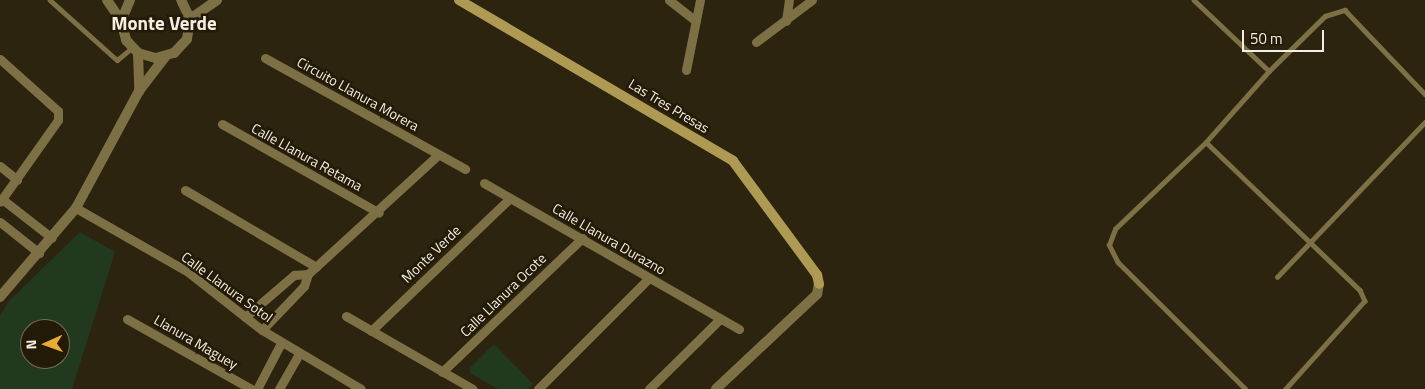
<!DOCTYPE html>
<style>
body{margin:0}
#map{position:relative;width:1425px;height:389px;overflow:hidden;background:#2d2410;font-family:"Titillium Web",sans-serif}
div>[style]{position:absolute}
.green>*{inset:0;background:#213a1f}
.service>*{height:4.5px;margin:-2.25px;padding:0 2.25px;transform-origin:2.25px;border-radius:2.25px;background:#7d7045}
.minor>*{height:9px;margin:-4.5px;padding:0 4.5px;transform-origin:4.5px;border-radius:4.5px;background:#7d7045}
.tertiary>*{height:10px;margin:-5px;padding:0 5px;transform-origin:5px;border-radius:5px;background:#7d7045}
.secondary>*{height:10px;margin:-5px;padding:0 5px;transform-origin:5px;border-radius:5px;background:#af9a53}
span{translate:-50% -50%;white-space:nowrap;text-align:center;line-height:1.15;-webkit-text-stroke:5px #231a07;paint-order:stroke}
.street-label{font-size:14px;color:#f3eee1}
.district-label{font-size:19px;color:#f3eee1;font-weight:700}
.north{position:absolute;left:20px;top:319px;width:50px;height:50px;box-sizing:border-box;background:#231a07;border:1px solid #766f5e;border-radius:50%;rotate:268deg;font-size:14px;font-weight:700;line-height:20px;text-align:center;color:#f3eee1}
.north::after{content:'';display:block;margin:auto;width:18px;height:22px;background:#e6ac36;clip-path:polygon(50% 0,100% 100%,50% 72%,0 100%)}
.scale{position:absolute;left:1242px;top:30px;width:82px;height:22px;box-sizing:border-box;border:2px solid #f3eee1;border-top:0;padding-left:6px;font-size:15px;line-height:18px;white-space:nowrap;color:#f3eee1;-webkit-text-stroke:4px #231a07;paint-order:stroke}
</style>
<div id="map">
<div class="green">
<i style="clip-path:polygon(evenodd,80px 232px,115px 252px,72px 389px,0 389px,0 316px,8px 302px,80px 232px,30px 329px,60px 329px,60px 359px,30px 359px,30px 329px)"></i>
<i style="clip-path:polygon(494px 344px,533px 384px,528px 389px,499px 389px,471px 374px,469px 369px)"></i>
</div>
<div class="service">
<i style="left:50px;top:0;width:90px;rotate:41.8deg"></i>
<i style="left:117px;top:60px;width:19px;rotate:-39deg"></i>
<i style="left:1194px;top:0;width:103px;rotate:43.4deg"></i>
<i style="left:1269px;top:71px;width:78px;rotate:-44.5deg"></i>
<i style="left:1325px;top:16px;width:21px;rotate:-17deg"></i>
<i style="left:1345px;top:10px;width:116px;rotate:46.4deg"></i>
<i style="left:1206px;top:142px;width:214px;rotate:43.9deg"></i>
<i style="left:1360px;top:290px;width:12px;rotate:66deg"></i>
<i style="left:1365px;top:301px;width:118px;rotate:131.9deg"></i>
<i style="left:1277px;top:277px;width:214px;rotate:-46.3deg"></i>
<i style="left:1245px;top:389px;width:179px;rotate:-135.2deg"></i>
<i style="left:1118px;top:263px;width:20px;rotate:-117deg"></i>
<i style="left:1109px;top:245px;width:17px;rotate:-69deg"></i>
<i style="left:1115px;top:229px;width:126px;rotate:-43.7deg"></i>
<i style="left:1206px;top:142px;width:95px;rotate:-48.4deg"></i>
</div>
<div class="minor">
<i style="left:669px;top:0;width:34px;rotate:38deg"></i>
<i style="left:786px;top:21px;width:21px;rotate:-82deg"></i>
<i style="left:756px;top:42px;width:70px;rotate:-36.9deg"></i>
<i style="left:265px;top:58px;width:229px;rotate:29deg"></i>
<i style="left:0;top:59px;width:78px;rotate:41.9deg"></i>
<i style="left:58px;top:111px;width:9px;rotate:90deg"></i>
<i style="left:58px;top:120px;width:100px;rotate:125.3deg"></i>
<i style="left:686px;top:70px;width:71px;rotate:-78.7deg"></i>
<i style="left:222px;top:124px;width:180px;rotate:29.5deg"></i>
<i style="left:0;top:166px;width:22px;rotate:39deg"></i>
<i style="left:484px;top:183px;width:294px;rotate:29.8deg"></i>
<i style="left:185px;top:190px;width:152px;rotate:30.4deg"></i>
<i style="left:2px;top:199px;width:63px;rotate:38deg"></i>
<i style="left:76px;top:208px;width:129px;rotate:29.7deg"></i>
<i style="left:188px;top:272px;width:94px;rotate:38.1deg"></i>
<i style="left:262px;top:330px;width:115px;rotate:30.8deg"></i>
<i style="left:0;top:222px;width:50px;rotate:38.5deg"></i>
<i style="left:346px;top:316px;width:146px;rotate:29.9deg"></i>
<i style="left:245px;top:317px;width:65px;rotate:-40.6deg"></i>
<i style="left:294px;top:275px;width:14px;rotate:-4deg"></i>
<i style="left:127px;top:319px;width:142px;rotate:29.4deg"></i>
<i style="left:262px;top:330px;width:61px;rotate:-46.3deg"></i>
<i style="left:304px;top:286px;width:13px;rotate:-72deg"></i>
<i style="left:308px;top:274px;width:176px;rotate:-42.5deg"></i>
<i style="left:371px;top:331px;width:192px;rotate:-43.7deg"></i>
<i style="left:442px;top:372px;width:194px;rotate:-43.7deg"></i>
<i style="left:257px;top:389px;width:52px;rotate:-62.4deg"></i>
<i style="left:279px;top:389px;width:40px;rotate:-60.3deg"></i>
<i style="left:538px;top:389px;width:157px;rotate:-45deg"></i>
<i style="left:649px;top:389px;width:100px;rotate:-44.6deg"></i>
</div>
<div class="tertiary">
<i style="left:107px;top:0;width:25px;rotate:56deg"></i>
<i style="left:130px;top:0;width:23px;rotate:113deg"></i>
<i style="left:121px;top:21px;width:20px;rotate:75deg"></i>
<i style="left:126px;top:40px;width:18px;rotate:47deg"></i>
<i style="left:138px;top:53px;width:19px;rotate:16deg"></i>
<i style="left:156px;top:58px;width:19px;rotate:-16deg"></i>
<i style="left:174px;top:53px;width:19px;rotate:-47deg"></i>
<i style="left:187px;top:39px;width:20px;rotate:-81deg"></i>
<i style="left:190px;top:19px;width:21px;rotate:-115deg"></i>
<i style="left:190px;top:19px;width:33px;rotate:-35deg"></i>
<i style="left:138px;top:53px;width:38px;rotate:88deg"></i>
<i style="left:0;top:297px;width:117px;rotate:-49.5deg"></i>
<i style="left:76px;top:208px;width:133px;rotate:-61.7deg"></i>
<i style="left:139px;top:91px;width:43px;rotate:-52.6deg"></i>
<i style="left:716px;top:389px;width:139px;rotate:-43.2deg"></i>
<i style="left:817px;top:294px;width:10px;rotate:-79deg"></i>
</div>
<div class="secondary">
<i style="left:459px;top:0;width:318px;rotate:30.4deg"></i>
<i style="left:733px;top:161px;width:142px;rotate:53.6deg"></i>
<i style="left:817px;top:275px;width:9px;rotate:77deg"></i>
</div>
<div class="street-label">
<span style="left:358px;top:94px;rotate:29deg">Circuito Llanura Morera</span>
<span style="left:669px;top:106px;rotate:31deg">Las Tres Presas</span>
<span style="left:307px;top:157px;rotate:29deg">Calle Llanura Retama</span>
<span style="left:609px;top:239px;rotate:30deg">Calle Llanura Durazno</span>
<span style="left:431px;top:254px;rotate:-44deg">Monte Verde</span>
<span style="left:227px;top:287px;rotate:36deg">Calle Llanura Sotol</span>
<span style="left:503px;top:295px;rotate:-44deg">Calle Llanura Ocote</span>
<span style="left:196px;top:342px;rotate:30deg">Llanura Maguey</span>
</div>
<div class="district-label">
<span style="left:164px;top:23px">Monte Verde</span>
</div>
<div class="north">N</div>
<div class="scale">50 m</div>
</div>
